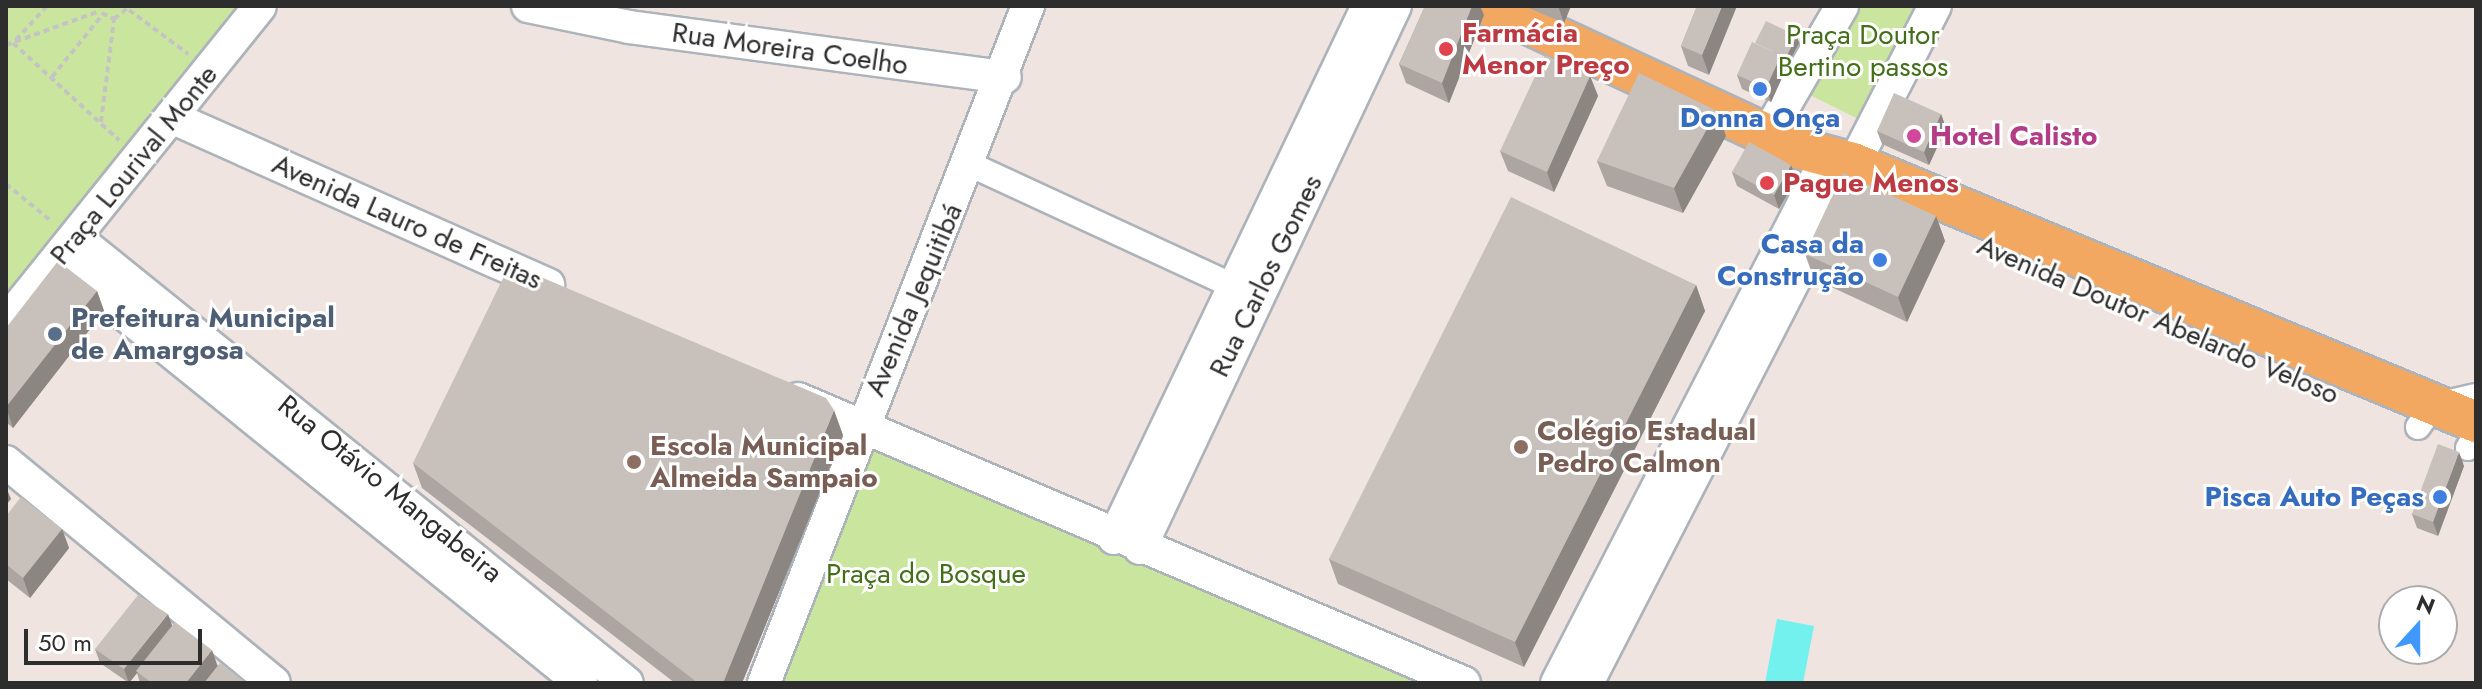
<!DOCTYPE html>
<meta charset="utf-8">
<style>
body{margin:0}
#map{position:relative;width:2482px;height:689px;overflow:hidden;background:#efe4e0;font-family:Jost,sans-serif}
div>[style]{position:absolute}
.green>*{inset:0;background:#cae59d}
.water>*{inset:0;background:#73f1ef}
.path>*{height:4px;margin-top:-2px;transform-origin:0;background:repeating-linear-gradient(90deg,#c4c4c4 0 6px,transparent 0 10px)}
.roads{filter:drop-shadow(2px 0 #adb3ba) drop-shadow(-2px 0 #adb3ba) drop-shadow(0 2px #adb3ba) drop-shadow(0 -2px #adb3ba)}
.minor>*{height:24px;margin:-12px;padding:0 12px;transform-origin:12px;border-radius:12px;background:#fff}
.tertiary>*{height:32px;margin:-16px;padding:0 16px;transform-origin:16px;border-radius:16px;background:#fff}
.primary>*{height:40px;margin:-20px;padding:0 20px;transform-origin:20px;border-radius:20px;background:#f3a861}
.wall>*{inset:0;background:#aca5a1}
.shaded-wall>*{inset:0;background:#8c8683}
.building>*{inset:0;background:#c8c0bb}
.dots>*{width:22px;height:22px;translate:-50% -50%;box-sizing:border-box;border:4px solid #fff;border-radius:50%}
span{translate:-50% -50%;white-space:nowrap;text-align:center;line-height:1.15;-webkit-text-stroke:6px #fff;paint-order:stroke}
.health-label{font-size:28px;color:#be3a42;font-weight:700}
.left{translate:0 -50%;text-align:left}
.park-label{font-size:28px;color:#436e1a}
.street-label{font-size:28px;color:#2d2d2d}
.shop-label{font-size:28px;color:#366cbe;font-weight:700}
.right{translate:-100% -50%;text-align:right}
.hotel-label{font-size:28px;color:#b23c85;font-weight:700}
.service-label{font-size:28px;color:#4e5e75;font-weight:700}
.education-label{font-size:28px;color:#785e54;font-weight:700}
.frame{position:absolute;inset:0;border:8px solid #2d2d2d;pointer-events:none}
.north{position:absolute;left:2378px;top:585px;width:80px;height:80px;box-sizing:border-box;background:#fff;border:2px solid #ababab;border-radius:50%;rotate:21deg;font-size:22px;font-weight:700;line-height:32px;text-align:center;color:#2d2d2d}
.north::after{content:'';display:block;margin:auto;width:28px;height:36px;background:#4098fc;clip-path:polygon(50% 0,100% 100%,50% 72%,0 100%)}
.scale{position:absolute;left:24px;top:629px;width:178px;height:36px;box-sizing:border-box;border:4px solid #2d2d2d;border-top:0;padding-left:10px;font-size:24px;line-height:28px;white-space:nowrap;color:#2d2d2d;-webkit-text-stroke:6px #fff;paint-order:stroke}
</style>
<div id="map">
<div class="green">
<i style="clip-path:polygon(6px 6px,242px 6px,6px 307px)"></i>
<i style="clip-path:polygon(1843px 6px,1934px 6px,1866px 123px,1798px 89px)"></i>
<i style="clip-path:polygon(861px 427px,1465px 683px,765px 683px)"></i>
</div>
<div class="water">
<i style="clip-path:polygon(1777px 619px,1814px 626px,1803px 683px,1765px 683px)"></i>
</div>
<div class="path">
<i style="left:47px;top:6px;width:50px;rotate:132.6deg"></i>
<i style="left:13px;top:43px;width:144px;rotate:42.5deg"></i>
<i style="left:129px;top:10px;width:74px;rotate:36.7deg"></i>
<i style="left:102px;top:13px;width:13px;rotate:27deg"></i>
<i style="left:114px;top:19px;width:21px;rotate:-39deg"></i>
<i style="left:6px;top:45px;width:100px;rotate:-19.9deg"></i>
<i style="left:52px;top:77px;width:81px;rotate:-51deg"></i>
<i style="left:101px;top:122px;width:104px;rotate:-82.8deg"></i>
<i style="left:6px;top:184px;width:58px;rotate:39.4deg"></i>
</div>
<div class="roads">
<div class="minor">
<i style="left:971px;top:165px;width:305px;rotate:24.8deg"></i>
<i style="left:2418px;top:427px;width:26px;rotate:-54deg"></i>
<i style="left:2433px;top:406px;width:44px;rotate:-13.1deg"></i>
<i style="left:2468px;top:448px;width:15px;rotate:-58deg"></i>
</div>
<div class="tertiary">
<i style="left:528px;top:6px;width:103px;rotate:11.7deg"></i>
<i style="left:629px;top:27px;width:379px;rotate:7.6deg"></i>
<i style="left:171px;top:117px;width:413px;rotate:24deg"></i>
<i style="left:1767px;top:135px;width:149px;rotate:-59.8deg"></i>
<i style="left:76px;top:238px;width:708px;rotate:38.93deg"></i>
<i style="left:58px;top:260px;width:673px;rotate:38.97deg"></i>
<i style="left:6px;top:322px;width:405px;rotate:-51.2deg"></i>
<i style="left:798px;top:399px;width:724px;rotate:23.09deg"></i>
<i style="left:6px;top:462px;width:347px;rotate:39.5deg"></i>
<i style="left:1114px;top:538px;width:590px;rotate:-64.48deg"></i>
<i style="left:1140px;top:548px;width:599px;rotate:-64.8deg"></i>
<i style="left:764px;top:683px;width:727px;rotate:-68.7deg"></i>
<i style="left:1557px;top:683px;width:595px;rotate:-62.79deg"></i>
<i style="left:1587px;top:683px;width:761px;rotate:-62.8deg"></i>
</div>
<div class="primary">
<i style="left:1490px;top:6px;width:335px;rotate:24.9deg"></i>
<i style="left:1794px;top:147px;width:61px;rotate:15.2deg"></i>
<i style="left:1853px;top:163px;width:675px;rotate:22.57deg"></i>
</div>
</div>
<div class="wall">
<i style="clip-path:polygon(1425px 6px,1480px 6px,1484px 15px,1449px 103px,1406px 83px,1399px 64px)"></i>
<i style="clip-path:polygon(1524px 6px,1571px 6px,1564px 23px)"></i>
<i style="clip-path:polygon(1697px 6px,1709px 75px,1688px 66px,1681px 46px)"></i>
<i style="clip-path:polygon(1797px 36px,1799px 43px,1786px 68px,1785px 67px,1786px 69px,1771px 102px,1742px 89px,1737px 75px)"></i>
<i style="clip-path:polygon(1590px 76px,1598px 96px,1554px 192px,1508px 171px,1500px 151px)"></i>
<i style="clip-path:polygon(1717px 111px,1726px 136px,1683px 213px,1607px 186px,1597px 161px)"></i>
<i style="clip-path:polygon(1941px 114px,1946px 128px,1929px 165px,1882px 144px,1877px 131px)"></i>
<i style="clip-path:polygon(1732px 172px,1796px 179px,1779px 209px,1737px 186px)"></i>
<i style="clip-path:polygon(1936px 216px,1945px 241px,1907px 322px,1814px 279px,1805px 254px)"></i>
<i style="clip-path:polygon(1696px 285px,1705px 311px,1524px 667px,1338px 584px,1329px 559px)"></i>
<i style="clip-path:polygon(97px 291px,104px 311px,13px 428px,6px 422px,6px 328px)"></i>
<i style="clip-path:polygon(843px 435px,742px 683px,675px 683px,422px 488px,413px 463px)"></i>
<i style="clip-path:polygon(2464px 466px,2438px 536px,2417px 528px,2412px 514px)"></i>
<i style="clip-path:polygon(6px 516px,62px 529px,69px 548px,30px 598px,6px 579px)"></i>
<i style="clip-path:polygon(172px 626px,218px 666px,246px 683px,140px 683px,137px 673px,129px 683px,100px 663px,95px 649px)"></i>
</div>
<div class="shaded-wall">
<i style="clip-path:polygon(1472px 6px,1480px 6px,1484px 15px,1449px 103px,1442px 83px)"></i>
<i style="clip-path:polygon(1558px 6px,1571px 6px,1564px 23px)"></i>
<i style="clip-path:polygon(1722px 6px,1737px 6px,1709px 75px,1702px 55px)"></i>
<i style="clip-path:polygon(1797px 36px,1799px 43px,1786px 68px,1784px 61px)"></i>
<i style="clip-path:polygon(1781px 55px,1786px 69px,1771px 102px,1766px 88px)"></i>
<i style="clip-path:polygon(1590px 76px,1598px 96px,1554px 192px,1547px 172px)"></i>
<i style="clip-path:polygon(1717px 111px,1726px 136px,1683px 213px,1674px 188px)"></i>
<i style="clip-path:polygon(1941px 114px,1946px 128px,1929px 165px,1924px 152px)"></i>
<i style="clip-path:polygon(1791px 165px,1796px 179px,1779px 209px,1774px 195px)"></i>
<i style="clip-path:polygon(1936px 216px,1945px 241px,1907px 322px,1898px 297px)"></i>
<i style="clip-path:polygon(1696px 285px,1705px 311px,1524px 667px,1515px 642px)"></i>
<i style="clip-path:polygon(97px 291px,104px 311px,13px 428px,6px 407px)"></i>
<i style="clip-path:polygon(834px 410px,843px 435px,742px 683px,723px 683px)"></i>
<i style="clip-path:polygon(2459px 452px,2464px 466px,2438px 536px,2433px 522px)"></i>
<i style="clip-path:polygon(6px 487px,11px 499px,6px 505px)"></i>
<i style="clip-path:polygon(62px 529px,69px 548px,30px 598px,23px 578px)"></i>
<i style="clip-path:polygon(168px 614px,173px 628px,129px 683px,124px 669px)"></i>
<i style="clip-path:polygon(212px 650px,219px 670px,209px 683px,186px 683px)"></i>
</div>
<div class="building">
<i style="clip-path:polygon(1425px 6px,1472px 6px,1442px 83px,1399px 64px)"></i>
<i style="clip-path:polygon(1697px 6px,1722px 6px,1702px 55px,1681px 46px)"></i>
<i style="clip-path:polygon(1766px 21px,1797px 36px,1784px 61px,1781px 55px,1755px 43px)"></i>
<i style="clip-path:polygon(1752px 42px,1781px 55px,1766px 88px,1737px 75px)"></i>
<i style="clip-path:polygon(1545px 55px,1590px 76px,1547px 172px,1500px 151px)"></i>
<i style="clip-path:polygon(1639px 73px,1717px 111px,1674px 188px,1597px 161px)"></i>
<i style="clip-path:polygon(1894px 93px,1941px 114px,1924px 152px,1877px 131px)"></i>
<i style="clip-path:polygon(1749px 142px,1791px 165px,1774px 195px,1732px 172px)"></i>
<i style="clip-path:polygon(1843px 173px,1936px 216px,1898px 297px,1805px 254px)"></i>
<i style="clip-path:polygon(1511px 197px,1696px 285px,1515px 642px,1329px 559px)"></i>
<i style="clip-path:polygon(58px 261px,97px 291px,6px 407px,6px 328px)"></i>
<i style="clip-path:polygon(510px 264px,826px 398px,834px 410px,723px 683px,698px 683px,413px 463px)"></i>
<i style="clip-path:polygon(2438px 444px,2459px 452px,2433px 522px,2412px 514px)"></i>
<i style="clip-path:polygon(21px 497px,62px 529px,23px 578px,6px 564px,6px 516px)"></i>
<i style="clip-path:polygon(138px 595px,168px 614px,124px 669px,95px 649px)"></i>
<i style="clip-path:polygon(175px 622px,212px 650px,186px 683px,152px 683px,136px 671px)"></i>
<i style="clip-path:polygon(220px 663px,246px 683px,204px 683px)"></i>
</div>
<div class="dots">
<i style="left:1446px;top:49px;background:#e0444e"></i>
<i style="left:1760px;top:89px;background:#3f7fe0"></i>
<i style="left:1914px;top:136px;background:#d1479c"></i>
<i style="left:1767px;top:183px;background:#e0444e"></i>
<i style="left:1880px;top:260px;background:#3f7fe0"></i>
<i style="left:55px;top:334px;background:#5c6f8a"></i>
<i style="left:1521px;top:447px;background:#8d6e63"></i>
<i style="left:634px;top:462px;background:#8d6e63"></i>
<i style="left:2440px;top:497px;background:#3f7fe0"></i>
</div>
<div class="health-label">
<span class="left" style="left:1462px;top:49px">Farmácia<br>Menor Preço</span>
<span class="left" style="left:1783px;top:183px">Pague Menos</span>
</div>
<div class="park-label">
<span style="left:1863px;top:51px">Praça Doutor<br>Bertino passos</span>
<span style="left:926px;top:574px">Praça do Bosque</span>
</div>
<div class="street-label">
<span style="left:790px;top:49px;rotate:8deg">Rua Moreira Coelho</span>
<span style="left:134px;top:165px;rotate:-51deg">Praça Lourival Monte</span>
<span style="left:407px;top:222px;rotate:24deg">Avenida Lauro de Freitas</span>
<span style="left:1266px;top:276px;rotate:-64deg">Rua Carlos Gomes</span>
<span style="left:914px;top:300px;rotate:-67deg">Avenida Jequitibá</span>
<span style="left:2158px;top:320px;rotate:23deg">Avenida Doutor Abelardo Veloso</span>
<span style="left:390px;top:489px;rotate:39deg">Rua Otávio Mangabeira</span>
</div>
<div class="shop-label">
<span style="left:1760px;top:118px">Donna Onça</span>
<span class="right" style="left:1864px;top:260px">Casa da<br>Construção</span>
<span class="right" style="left:2424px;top:497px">Pisca Auto Peças</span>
</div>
<div class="hotel-label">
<span class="left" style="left:1930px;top:136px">Hotel Calisto</span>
</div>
<div class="service-label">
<span class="left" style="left:71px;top:334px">Prefeitura Municipal<br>de Amargosa</span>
</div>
<div class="education-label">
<span class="left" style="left:1537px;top:447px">Colégio Estadual<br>Pedro Calmon</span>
<span class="left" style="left:650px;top:462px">Escola Municipal<br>Almeida Sampaio</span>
</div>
<div class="frame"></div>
<div class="north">N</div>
<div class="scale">50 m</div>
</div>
